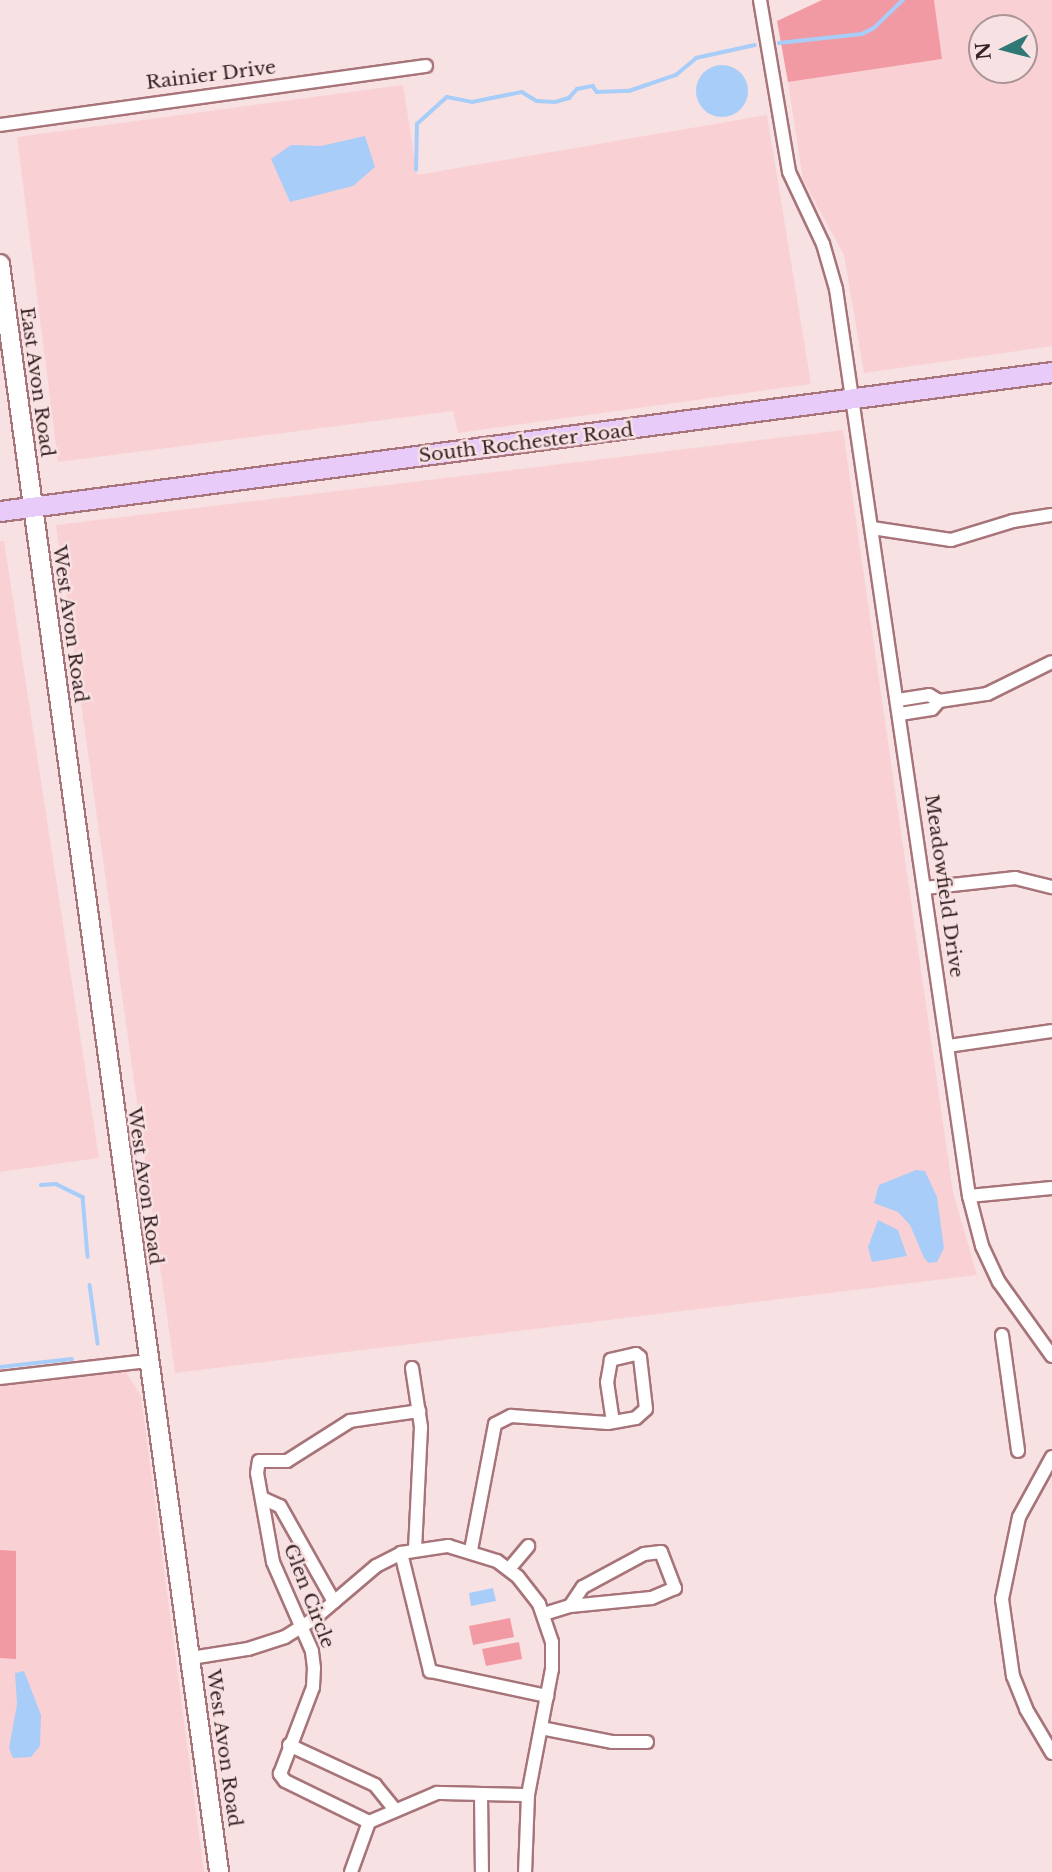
<!DOCTYPE html>
<style>
body{margin:0}
#map{position:relative;width:1052px;height:1872px;overflow:hidden;background:#f8e1e2;font-family:"Libre Baskerville",serif}
div>[style]{position:absolute}
.built>*{inset:0;background:#f9d1d4}
.green>*{inset:0;background:#f29aa3}
.water>*{inset:0;background:#a8cdf8}
.round{border-radius:50%}
.stream>*{height:3.5px;margin:-1.75px;padding:0 1.75px;transform-origin:1.75px;border-radius:1.75px;background:#a8cdf8}
.roads{filter:drop-shadow(2px 0 #a77479) drop-shadow(-2px 0 #a77479) drop-shadow(0 2px #a77479) drop-shadow(0 -2px #a77479)}
.street>*{height:12px;margin:-6px;padding:0 6px;transform-origin:6px;border-radius:6px;background:#fff}
.secondary>*{height:18px;margin:-9px;padding:0 9px;transform-origin:9px;border-radius:9px;background:#fff}
.primary>*{height:19px;margin:-9.5px;padding:0 9.5px;transform-origin:9.5px;border-radius:9.5px;background:#e8cbf8}
span{translate:-50% -50%;white-space:nowrap;text-align:center;line-height:1.15;-webkit-text-stroke:5px #f8e1e2;paint-order:stroke}
.street-label{font-size:19px;color:#372224}
.north{position:absolute;left:968px;top:14px;width:70px;height:70px;box-sizing:border-box;background:#f8e1e2;border:2px solid #ab9596;border-radius:50%;rotate:264deg;font-size:19px;font-weight:700;line-height:28px;text-align:center;color:#372224}
.north::after{content:'';display:block;margin:auto;width:24px;height:32px;background:#2f7876;clip-path:polygon(50% 0,100% 100%,50% 72%,0 100%)}
</style>
<div id="map">
<div class="built">
<i style="clip-path:polygon(evenodd,934px 0,1052px 0,1052px 346px,864px 373px,844px 255px,803px 180px,788px 82px,941px 59px,934px 0,982px 28px,1024px 28px,1024px 70px,982px 70px,982px 28px)"></i>
<i style="clip-path:polygon(403px 85px,417px 175px,767px 115px,811px 384px,458px 433px,453px 411px,58px 462px,17px 137px)"></i>
<i style="clip-path:polygon(843px 430px,953px 1192px,977px 1275px,175px 1373px,56px 525px)"></i>
<i style="clip-path:polygon(0 541px,4px 541px,99px 1158px,0 1172px)"></i>
<i style="clip-path:polygon(117px 1358px,141px 1396px,204px 1872px,0 1872px,0 1370px)"></i>
</div>
<div class="green">
<i style="clip-path:polygon(822px 0,934px 0,942px 59px,788px 82px,777px 21px)"></i>
<i style="clip-path:polygon(0 1550px,16px 1551px,16px 1659px,0 1658px)"></i>
<i style="clip-path:polygon(510px 1618px,514px 1637px,473px 1645px,469px 1626px)"></i>
<i style="clip-path:polygon(519px 1642px,522px 1659px,486px 1666px,482px 1649px)"></i>
</div>
<div class="water">
<i class="round" style="left:696px;top:65px;width:52px;height:52px"></i>
<i style="clip-path:polygon(365px 136px,375px 167px,353px 186px,290px 202px,271px 159px,291px 145px,321px 146px)"></i>
<i style="clip-path:polygon(916px 1170px,925px 1171px,937px 1197px,944px 1248px,937px 1262px,929px 1263px,924px 1258px,910px 1225px,898px 1212px,874px 1203px,879px 1185px)"></i>
<i style="clip-path:polygon(878px 1220px,898px 1230px,907px 1256px,872px 1262px,868px 1247px)"></i>
<i style="clip-path:polygon(493px 1588px,496px 1601px,471px 1606px,469px 1593px)"></i>
<i style="clip-path:polygon(24px 1671px,41px 1715px,40px 1746px,31px 1757px,13px 1758px,9px 1748px,17px 1704px,15px 1673px)"></i>
</div>
<div class="stream">
<i style="left:779px;top:43px;width:83px;rotate:-6.2deg"></i>
<i style="left:862px;top:34px;width:13px;rotate:-27deg"></i>
<i style="left:874px;top:28px;width:40px;rotate:-44deg"></i>
<i style="left:416px;top:170px;width:46px;rotate:-88.8deg"></i>
<i style="left:417px;top:124px;width:40px;rotate:-42deg"></i>
<i style="left:447px;top:97px;width:25px;rotate:11deg"></i>
<i style="left:472px;top:102px;width:51px;rotate:-11.3deg"></i>
<i style="left:522px;top:92px;width:17px;rotate:31deg"></i>
<i style="left:537px;top:101px;width:18px;rotate:3deg"></i>
<i style="left:555px;top:102px;width:15px;rotate:-16deg"></i>
<i style="left:569px;top:98px;width:12px;rotate:-48deg"></i>
<i style="left:577px;top:89px;width:16px;rotate:-11deg"></i>
<i style="left:593px;top:86px;width:7px;rotate:56deg"></i>
<i style="left:597px;top:92px;width:32px;rotate:-2deg"></i>
<i style="left:629px;top:91px;width:50px;rotate:-18.8deg"></i>
<i style="left:676px;top:75px;width:26px;rotate:-40deg"></i>
<i style="left:696px;top:58px;width:60px;rotate:-12.4deg"></i>
<i style="left:41px;top:1185px;width:15px;rotate:-4deg"></i>
<i style="left:56px;top:1184px;width:30px;rotate:26deg"></i>
<i style="left:83px;top:1197px;width:60px;rotate:85.2deg"></i>
<i style="left:90px;top:1285px;width:59px;rotate:82.1deg"></i>
<i style="left:0;top:1367px;width:72px;rotate:-6.3deg"></i>
</div>
<div class="roads">
<div class="street">
<i style="left:760px;top:0;width:174px;rotate:80.4deg"></i>
<i style="left:789px;top:172px;width:80px;rotate:64.7deg"></i>
<i style="left:823px;top:244px;width:47px;rotate:73.9deg"></i>
<i style="left:836px;top:289px;width:917px;rotate:81.66deg"></i>
<i style="left:969px;top:1196px;width:52px;rotate:75.4deg"></i>
<i style="left:982px;top:1246px;width:40px;rotate:65deg"></i>
<i style="left:999px;top:1282px;width:91px;rotate:54.4deg"></i>
<i style="left:0;top:125px;width:430px;rotate:-7.9deg"></i>
<i style="left:872px;top:528px;width:80px;rotate:8.6deg"></i>
<i style="left:951px;top:540px;width:65px;rotate:-17deg"></i>
<i style="left:1013px;top:521px;width:39px;rotate:-9deg"></i>
<i style="left:898px;top:700px;width:31px;rotate:-9deg"></i>
<i style="left:929px;top:695px;width:12px;rotate:31deg"></i>
<i style="left:939px;top:701px;width:49px;rotate:-8.3deg"></i>
<i style="left:987px;top:694px;width:72px;rotate:-26.2deg"></i>
<i style="left:900px;top:714px;width:32px;rotate:-9deg"></i>
<i style="left:932px;top:709px;width:11px;rotate:-49deg"></i>
<i style="left:925px;top:888px;width:91px;rotate:-6.3deg"></i>
<i style="left:1015px;top:878px;width:38px;rotate:14deg"></i>
<i style="left:948px;top:1046px;width:105px;rotate:-8.2deg"></i>
<i style="left:969px;top:1196px;width:83px;rotate:-5.5deg"></i>
<i style="left:1002px;top:1335px;width:117px;rotate:82.1deg"></i>
<i style="left:412px;top:1368px;width:60px;rotate:81.3deg"></i>
<i style="left:421px;top:1427px;width:121px;rotate:92.8deg"></i>
<i style="left:0;top:1378px;width:149px;rotate:-6.6deg"></i>
<i style="left:1052px;top:1457px;width:68px;rotate:118.8deg"></i>
<i style="left:1019px;top:1517px;width:84px;rotate:101.7deg"></i>
<i style="left:1002px;top:1599px;width:78px;rotate:81.9deg"></i>
<i style="left:1013px;top:1676px;width:35px;rotate:68deg"></i>
<i style="left:1026px;top:1709px;width:51px;rotate:59.4deg"></i>
<i style="left:264px;top:1499px;width:17px;rotate:24deg"></i>
<i style="left:280px;top:1506px;width:110px;rotate:60.6deg"></i>
<i style="left:471px;top:1550px;width:128px;rotate:-79.2deg"></i>
<i style="left:495px;top:1424px;width:18px;rotate:-27deg"></i>
<i style="left:511px;top:1416px;width:97px;rotate:4.1deg"></i>
<i style="left:608px;top:1423px;width:28px;rotate:-10deg"></i>
<i style="left:636px;top:1418px;width:13px;rotate:-42deg"></i>
<i style="left:646px;top:1409px;width:52px;rotate:-96.6deg"></i>
<i style="left:640px;top:1357px;width:5px;rotate:-143deg"></i>
<i style="left:636px;top:1354px;width:26px;rotate:167deg"></i>
<i style="left:611px;top:1360px;width:22px;rotate:100deg"></i>
<i style="left:607px;top:1382px;width:40px;rotate:81.5deg"></i>
<i style="left:401px;top:1553px;width:122px;rotate:76.2deg"></i>
<i style="left:430px;top:1671px;width:120px;rotate:12.1deg"></i>
<i style="left:509px;top:1569px;width:30px;rotate:-50deg"></i>
<i style="left:544px;top:1614px;width:27px;rotate:-17deg"></i>
<i style="left:570px;top:1606px;width:23px;rotate:-56deg"></i>
<i style="left:583px;top:1587px;width:69px;rotate:-28.4deg"></i>
<i style="left:644px;top:1554px;width:17px;rotate:-7deg"></i>
<i style="left:661px;top:1552px;width:39px;rotate:69deg"></i>
<i style="left:675px;top:1588px;width:26px;rotate:157deg"></i>
<i style="left:651px;top:1598px;width:81px;rotate:174.4deg"></i>
<i style="left:191px;top:1658px;width:58px;rotate:-9deg"></i>
<i style="left:248px;top:1649px;width:39px;rotate:-18deg"></i>
<i style="left:285px;top:1637px;width:36px;rotate:-32deg"></i>
<i style="left:315px;top:1618px;width:80px;rotate:-40.4deg"></i>
<i style="left:376px;top:1566px;width:28px;rotate:-27deg"></i>
<i style="left:401px;top:1553px;width:48px;rotate:-8.5deg"></i>
<i style="left:448px;top:1546px;width:51px;rotate:17deg"></i>
<i style="left:497px;top:1561px;width:26px;rotate:37deg"></i>
<i style="left:518px;top:1577px;width:34px;rotate:52deg"></i>
<i style="left:539px;top:1604px;width:40px;rotate:71.1deg"></i>
<i style="left:552px;top:1642px;width:27px;rotate:90deg"></i>
<i style="left:552px;top:1669px;width:128px;rotate:100.8deg"></i>
<i style="left:528px;top:1795px;width:77px;rotate:92.2deg"></i>
<i style="left:541px;top:1728px;width:72px;rotate:11.2deg"></i>
<i style="left:612px;top:1742px;width:35px"></i>
<i style="left:289px;top:1745px;width:95px;rotate:24.9deg"></i>
<i style="left:375px;top:1785px;width:32px;rotate:51deg"></i>
<i style="left:481px;top:1794px;width:78px;rotate:89.3deg"></i>
<i style="left:369px;top:1822px;width:93px;rotate:-154deg"></i>
<i style="left:285px;top:1781px;width:9px;rotate:-126deg"></i>
<i style="left:280px;top:1774px;width:93px;rotate:-69.2deg"></i>
<i style="left:313px;top:1687px;width:19px;rotate:-87deg"></i>
<i style="left:314px;top:1668px;width:17px;rotate:-97deg"></i>
<i style="left:312px;top:1651px;width:97px;rotate:-113.7deg"></i>
<i style="left:273px;top:1562px;width:90px;rotate:-100.2deg"></i>
<i style="left:257px;top:1473px;width:12px;rotate:-81deg"></i>
<i style="left:259px;top:1461px;width:28px"></i>
<i style="left:287px;top:1461px;width:75px;rotate:-32.4deg"></i>
<i style="left:350px;top:1421px;width:70px;rotate:-8.2deg"></i>
<i style="left:369px;top:1822px;width:74px;rotate:-23.1deg"></i>
<i style="left:437px;top:1793px;width:91px;rotate:1.3deg"></i>
<i style="left:351px;top:1872px;width:53px;rotate:-70.2deg"></i>
</div>
<div class="secondary">
<i style="left:0;top:264px;width:1623px;rotate:82.24deg"></i>
</div>
<div class="primary">
<i style="left:0;top:511px;width:1061px;rotate:-7.53deg"></i>
</div>
</div>
<div class="street-label">
<span style="left:211px;top:75px;rotate:-7deg">Rainier Drive</span>
<span style="left:37px;top:382px;rotate:82deg">East Avon Road</span>
<span style="left:526px;top:443px;rotate:-7deg">South Rochester Road</span>
<span style="left:70px;top:624px;rotate:82deg">West Avon Road</span>
<span style="left:944px;top:886px;rotate:82deg">Meadowfield Drive</span>
<span style="left:145px;top:1186px;rotate:82deg">West Avon Road</span>
<span style="left:309px;top:1596px;rotate:69deg">Glen Circle</span>
<span style="left:224px;top:1748px;rotate:82deg">West Avon Road</span>
</div>
<div class="north">N</div>
</div>
